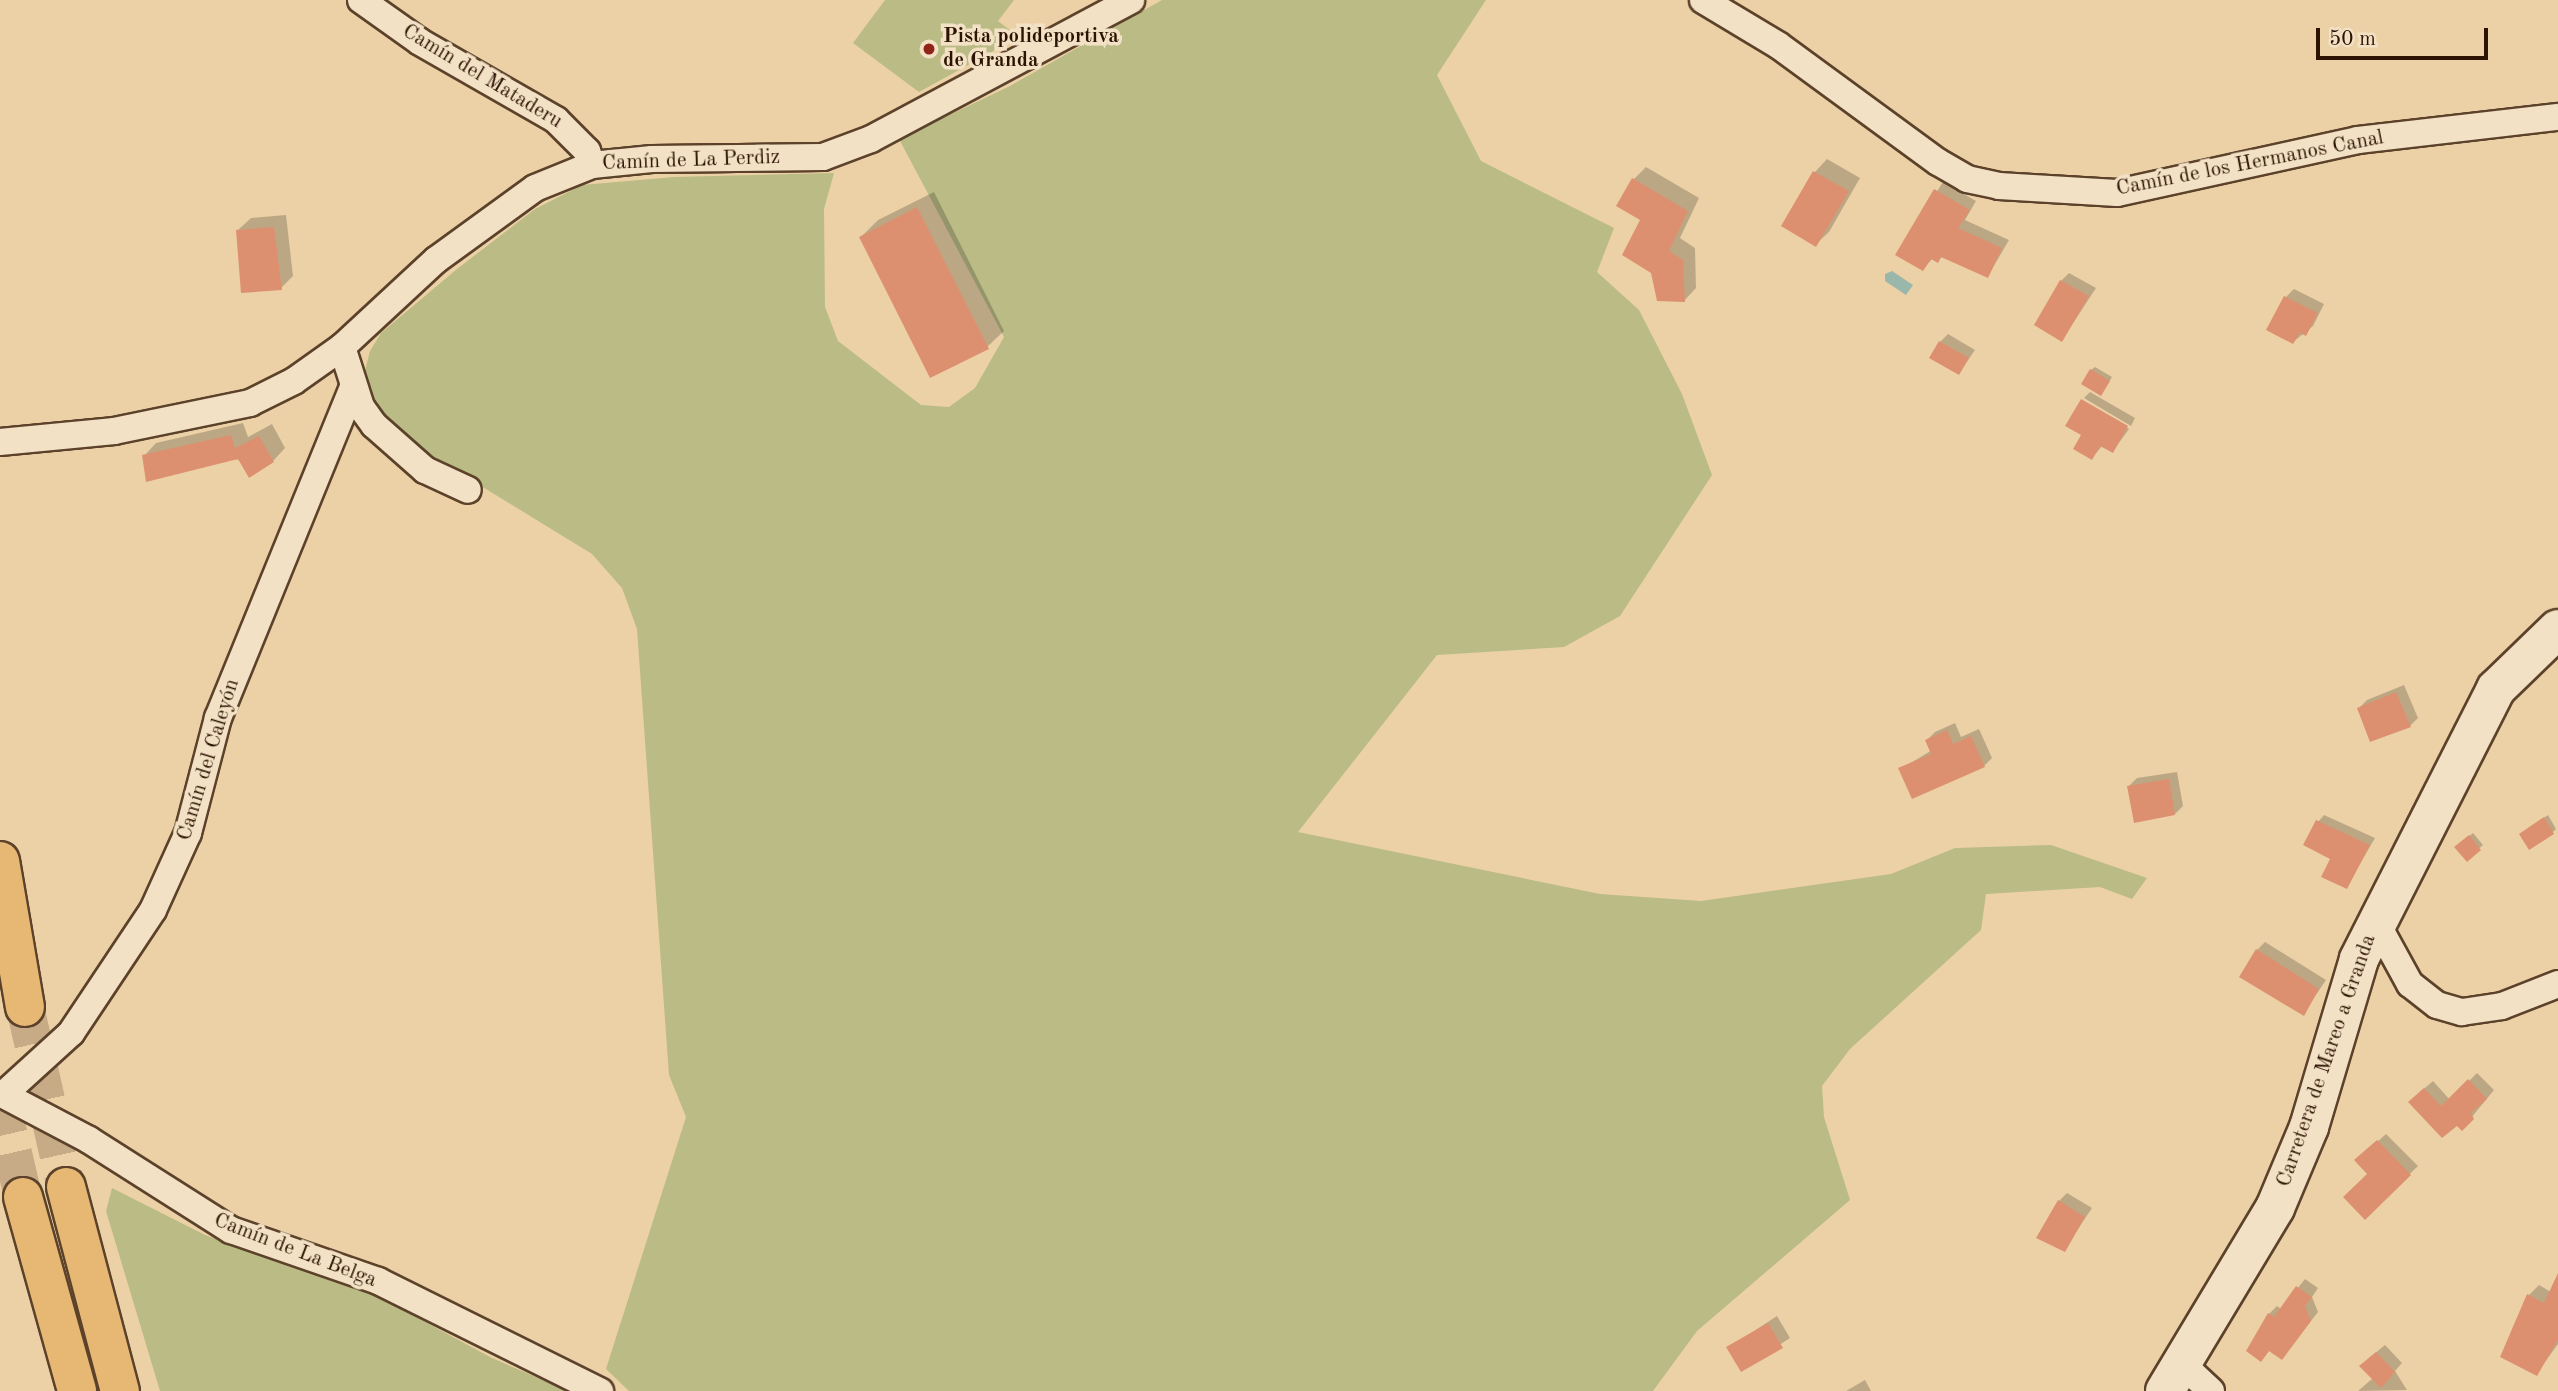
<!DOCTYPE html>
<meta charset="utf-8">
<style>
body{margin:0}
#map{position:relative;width:2558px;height:1391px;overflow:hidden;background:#ecd1a7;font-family:"Old Standard TT",serif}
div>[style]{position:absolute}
.green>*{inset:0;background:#babb85}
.water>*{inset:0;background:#99b7ab}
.shadow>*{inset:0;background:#0003}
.building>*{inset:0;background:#dd9070}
.highway-tunnel>*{height:38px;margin-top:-19px;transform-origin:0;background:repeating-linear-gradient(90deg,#c6ab86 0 38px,transparent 0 57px)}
.roads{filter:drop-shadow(2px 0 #5c422a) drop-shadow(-2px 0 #5c422a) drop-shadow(0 2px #5c422a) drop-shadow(0 -2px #5c422a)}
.street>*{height:26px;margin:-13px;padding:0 13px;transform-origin:13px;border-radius:13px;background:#f3e1c6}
.secondary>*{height:38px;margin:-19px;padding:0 19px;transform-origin:19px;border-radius:19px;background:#f3e1c6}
.highway>*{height:38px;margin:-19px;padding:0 19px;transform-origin:19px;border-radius:19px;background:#e6b874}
.dots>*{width:19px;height:19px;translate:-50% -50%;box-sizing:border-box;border:4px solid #f3e1c6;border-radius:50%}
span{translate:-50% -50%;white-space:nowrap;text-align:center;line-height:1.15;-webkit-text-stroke:7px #f3e1c6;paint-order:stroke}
.poi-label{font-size:21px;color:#2c1200;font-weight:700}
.left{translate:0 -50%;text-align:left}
.street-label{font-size:21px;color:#2c1200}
.scale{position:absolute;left:2316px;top:28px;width:172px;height:32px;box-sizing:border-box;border:4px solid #2c1200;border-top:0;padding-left:9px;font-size:21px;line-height:24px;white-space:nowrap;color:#2c1200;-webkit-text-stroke:5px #f3e1c6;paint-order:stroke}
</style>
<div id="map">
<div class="green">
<i style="clip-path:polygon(885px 0,1014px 0,998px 21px,1019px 37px,919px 92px,853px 43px)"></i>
<i style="clip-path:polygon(1162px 0,1486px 0,1437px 75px,1481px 161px,1614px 228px,1597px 272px,1639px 310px,1682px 394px,1712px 475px,1620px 616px,1564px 647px,1437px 655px,1298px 832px,1600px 894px,1701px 901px,1891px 874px,1955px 848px,2051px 845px,2147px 878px,2132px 899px,2100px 887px,1986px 894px,1981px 930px,1850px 1049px,1822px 1086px,1824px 1117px,1850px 1200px,1697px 1331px,1653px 1391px,629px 1391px,606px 1369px,686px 1117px,669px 1075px,637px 629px,622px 588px,592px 554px,416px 446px,379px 408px,369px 391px,365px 371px,370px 351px,381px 333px,457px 269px,535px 209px,582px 185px,674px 177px,834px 173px,824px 209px,825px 307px,838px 341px,921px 405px,949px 407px,975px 388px,1004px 337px,899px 139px,1010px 86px)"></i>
<i style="clip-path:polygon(112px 1188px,205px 1235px,362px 1288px,492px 1358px,568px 1391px,160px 1391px,106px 1211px)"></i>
</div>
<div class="water">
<i style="clip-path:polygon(1892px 271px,1913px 285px,1906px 295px,1885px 281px,1885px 274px)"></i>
</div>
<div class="shadow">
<i style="clip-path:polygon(1827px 159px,1860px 178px,1829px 232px,1816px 244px,1783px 226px,1815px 172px)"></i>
<i style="clip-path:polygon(1646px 167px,1699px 198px,1680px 238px,1695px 248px,1696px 288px,1684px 301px,1642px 219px,1634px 179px)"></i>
<i style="clip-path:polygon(1943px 182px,1976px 201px,1965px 220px,2009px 240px,1988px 276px,1943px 256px,1938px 261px,1933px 258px,1923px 269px,1897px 254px)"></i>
<i style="clip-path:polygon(934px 192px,1004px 331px,987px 347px,861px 237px,878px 220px)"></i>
<i style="clip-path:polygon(286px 215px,293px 276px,281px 288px,238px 230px,251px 218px)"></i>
<i style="clip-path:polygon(2069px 273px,2096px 288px,2062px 340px,2061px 281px)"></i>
<i style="clip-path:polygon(2294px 289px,2324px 304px,2313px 326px,2293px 342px,2286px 297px)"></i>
<i style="clip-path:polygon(1948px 334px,1975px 350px,1959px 373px,1940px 342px)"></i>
<i style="clip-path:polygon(2095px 367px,2112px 377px,2104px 390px,2091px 370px)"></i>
<i style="clip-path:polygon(2090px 392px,2135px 418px,2131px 426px,2084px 398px)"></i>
<i style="clip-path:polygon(2082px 401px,2129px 429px,2113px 451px,2103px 445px,2092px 458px,2083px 434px)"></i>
<i style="clip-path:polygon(243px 423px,248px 437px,272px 424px,285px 448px,273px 461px,144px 456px,156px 443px)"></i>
<i style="clip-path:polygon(2404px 685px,2418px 718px,2410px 726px,2359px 708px,2367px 700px)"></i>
<i style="clip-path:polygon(1955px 723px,1961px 737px,1979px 729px,1992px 758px,1984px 766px,1901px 769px,1932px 750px,1927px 740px,1935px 732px)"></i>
<i style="clip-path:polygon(2177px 772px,2183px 806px,2175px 814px,2129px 786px,2137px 778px)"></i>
<i style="clip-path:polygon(2324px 815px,2375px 838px,2347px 886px,2318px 822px)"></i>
<i style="clip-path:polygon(2548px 815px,2556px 829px,2553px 832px,2525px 831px)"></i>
<i style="clip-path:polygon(2473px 833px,2483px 845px,2467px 859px,2460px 844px)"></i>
<i style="clip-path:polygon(2265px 942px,2326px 980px,2303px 1014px,2257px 950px)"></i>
<i style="clip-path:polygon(2477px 1073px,2494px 1090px,2462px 1129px,2418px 1094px,2433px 1081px,2450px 1100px)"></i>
<i style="clip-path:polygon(2386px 1134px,2418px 1166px,2365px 1217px,2369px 1174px,2365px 1153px)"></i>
<i style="clip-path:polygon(2067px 1193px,2092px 1208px,2064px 1250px,2059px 1201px)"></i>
<i style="clip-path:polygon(2305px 1279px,2318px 1288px,2312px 1297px,2318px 1312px,2282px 1358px,2270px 1350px,2261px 1360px,2269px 1314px,2277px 1306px,2281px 1309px)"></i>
<i style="clip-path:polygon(2558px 1284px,2558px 1344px,2537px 1373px,2529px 1295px,2539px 1285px,2551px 1292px)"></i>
<i style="clip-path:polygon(1777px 1316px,1790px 1338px,1741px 1370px,1728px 1348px)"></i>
<i style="clip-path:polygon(2385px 1345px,2402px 1363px,2395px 1371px,2407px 1390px,2358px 1391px,2373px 1378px,2369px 1358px)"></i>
<i style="clip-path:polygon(1865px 1380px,1871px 1391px,1846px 1391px)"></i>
</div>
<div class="building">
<i style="clip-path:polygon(1813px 171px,1849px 191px,1816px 247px,1781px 226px)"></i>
<i style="clip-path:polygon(1632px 178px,1688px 211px,1669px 251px,1683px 260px,1685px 302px,1657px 301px,1651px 273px,1622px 255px,1640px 220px,1616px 206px)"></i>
<i style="clip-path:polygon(1934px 189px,1970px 210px,1958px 228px,2002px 248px,1988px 278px,1941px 257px,1938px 263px,1931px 259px,1923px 271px,1895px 255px)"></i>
<i style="clip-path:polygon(917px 207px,989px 349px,930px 378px,859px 237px)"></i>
<i style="clip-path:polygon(274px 227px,282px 290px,241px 293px,236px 230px)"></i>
<i style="clip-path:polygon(2060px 280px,2089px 296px,2062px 342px,2034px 325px)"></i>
<i style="clip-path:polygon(2284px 296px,2318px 313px,2306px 336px,2300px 333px,2293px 344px,2266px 330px)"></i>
<i style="clip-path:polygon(1939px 341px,1969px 358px,1959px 375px,1929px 358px)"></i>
<i style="clip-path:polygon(2090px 369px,2110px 381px,2101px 396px,2081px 384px)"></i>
<i style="clip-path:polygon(2081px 399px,2128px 426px,2113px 453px,2100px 446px,2092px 460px,2073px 449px,2081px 435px,2065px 426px)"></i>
<i style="clip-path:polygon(231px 435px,235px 448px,259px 436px,274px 462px,249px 478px,238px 459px,146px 482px,142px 455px)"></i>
<i style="clip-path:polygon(2396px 692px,2411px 727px,2370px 742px,2357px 708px)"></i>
<i style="clip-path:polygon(1947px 730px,1953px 744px,1971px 736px,1985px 767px,1912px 799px,1898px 768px,1931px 754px,1925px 740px)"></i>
<i style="clip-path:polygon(2169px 779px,2175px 815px,2134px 823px,2127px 786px)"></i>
<i style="clip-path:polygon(2544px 817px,2554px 834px,2529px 850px,2519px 834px)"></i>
<i style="clip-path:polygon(2316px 820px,2370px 845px,2347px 889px,2321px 877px,2330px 859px,2303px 845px)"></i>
<i style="clip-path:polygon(2469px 835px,2481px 850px,2467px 862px,2454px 847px)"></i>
<i style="clip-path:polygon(2256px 949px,2319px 989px,2304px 1016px,2239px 977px)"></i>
<i style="clip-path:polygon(2468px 1079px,2487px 1099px,2471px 1113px,2474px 1119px,2462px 1131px,2457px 1126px,2442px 1138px,2408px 1102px,2424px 1088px,2441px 1106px)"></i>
<i style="clip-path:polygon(2377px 1140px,2411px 1175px,2365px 1220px,2343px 1197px,2367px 1174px,2354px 1160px)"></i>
<i style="clip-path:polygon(2058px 1200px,2085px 1217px,2065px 1252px,2036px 1238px)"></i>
<i style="clip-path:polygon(2558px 1273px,2558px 1340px,2537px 1376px,2500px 1357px,2527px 1294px,2544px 1303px)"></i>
<i style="clip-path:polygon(2296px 1286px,2312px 1297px,2305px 1306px,2311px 1321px,2282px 1360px,2269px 1351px,2261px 1362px,2246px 1351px,2268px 1313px,2274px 1317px)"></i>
<i style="clip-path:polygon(1768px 1323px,1783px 1348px,1741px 1372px,1726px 1347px)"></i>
<i style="clip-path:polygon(2376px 1352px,2395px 1372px,2381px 1388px,2359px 1366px)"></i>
</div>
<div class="highway-tunnel">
<i style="left:25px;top:1007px;width:185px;rotate:77.2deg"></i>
<i style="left:0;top:1097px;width:103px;rotate:77deg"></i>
</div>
<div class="roads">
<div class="street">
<i style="left:361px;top:0;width:72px;rotate:35.4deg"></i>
<i style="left:420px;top:42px;width:157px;rotate:29.8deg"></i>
<i style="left:556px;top:120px;width:44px;rotate:45deg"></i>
<i style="left:587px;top:151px;width:15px;rotate:70deg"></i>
<i style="left:1703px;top:0;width:87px;rotate:31deg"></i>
<i style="left:1778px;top:45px;width:198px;rotate:36.2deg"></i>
<i style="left:1938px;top:162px;width:34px;rotate:30deg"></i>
<i style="left:1967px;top:179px;width:33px;rotate:12deg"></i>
<i style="left:1999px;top:186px;width:118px;rotate:3.4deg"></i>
<i style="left:2117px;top:193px;width:247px;rotate:-12.4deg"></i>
<i style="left:2358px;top:140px;width:201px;rotate:-6.6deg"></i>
<i style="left:342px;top:347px;width:63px;rotate:72.4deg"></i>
<i style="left:361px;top:407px;width:22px;rotate:54deg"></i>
<i style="left:374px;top:425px;width:68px;rotate:41.4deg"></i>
<i style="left:425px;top:470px;width:47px;rotate:24.9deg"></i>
<i style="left:0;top:442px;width:115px;rotate:-5.5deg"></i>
<i style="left:114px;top:431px;width:139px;rotate:-11.6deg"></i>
<i style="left:250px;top:403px;width:49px;rotate:-26.6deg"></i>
<i style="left:294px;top:381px;width:59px;rotate:-35.3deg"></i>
<i style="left:342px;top:347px;width:128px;rotate:-42.8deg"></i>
<i style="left:436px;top:260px;width:122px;rotate:-36deg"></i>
<i style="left:535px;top:188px;width:61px;rotate:-22deg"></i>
<i style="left:592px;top:165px;width:60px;rotate:-5.7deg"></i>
<i style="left:652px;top:159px;width:171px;rotate:-0.7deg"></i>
<i style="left:823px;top:157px;width:51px;rotate:-20.6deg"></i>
<i style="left:871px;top:139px;width:295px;rotate:-28.1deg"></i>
<i style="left:2376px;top:922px;width:71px;rotate:61.3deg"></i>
<i style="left:2410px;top:984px;width:34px;rotate:38deg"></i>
<i style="left:2437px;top:1005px;width:26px;rotate:16deg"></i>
<i style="left:2462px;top:1012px;width:40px;rotate:-8.5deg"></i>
<i style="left:2502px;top:1006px;width:60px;rotate:-21.4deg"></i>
<i style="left:0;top:1093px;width:101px;rotate:27.8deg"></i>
<i style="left:89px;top:1140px;width:168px;rotate:32.4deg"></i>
<i style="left:231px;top:1230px;width:156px;rotate:19.1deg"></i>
<i style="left:378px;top:1281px;width:248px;rotate:26.4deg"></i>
<i style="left:4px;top:1094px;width:91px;rotate:-42.3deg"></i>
<i style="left:71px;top:1033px;width:148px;rotate:-56.3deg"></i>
<i style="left:153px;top:910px;width:85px;rotate:-65.6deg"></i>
<i style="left:188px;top:833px;width:119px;rotate:-75.4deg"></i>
<i style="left:218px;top:718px;width:357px;rotate:-67.8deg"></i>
<i style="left:2181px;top:1363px;width:41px;rotate:43deg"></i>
</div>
<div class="secondary">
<i style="left:2165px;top:1391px;width:214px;rotate:-59deg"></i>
<i style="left:2275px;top:1208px;width:88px;rotate:-67.2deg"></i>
<i style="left:2309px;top:1127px;width:175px;rotate:-73.4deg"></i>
<i style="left:2359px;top:959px;width:303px;rotate:-63.1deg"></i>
<i style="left:2496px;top:689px;width:86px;rotate:-44.1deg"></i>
</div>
<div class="highway">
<i style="left:0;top:861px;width:148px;rotate:80.3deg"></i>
<i style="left:66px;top:1187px;width:211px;rotate:75.2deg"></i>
<i style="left:23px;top:1197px;width:201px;rotate:74.4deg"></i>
</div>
</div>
<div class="dots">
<i style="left:929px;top:49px;background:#8f2418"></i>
</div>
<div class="poi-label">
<span class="left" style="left:943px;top:49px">Pista polideportiva<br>de Granda</span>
</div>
<div class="street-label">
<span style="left:482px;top:77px;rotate:31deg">Camín del Mataderu</span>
<span style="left:691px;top:161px;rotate:-2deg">Camín de La Perdiz</span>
<span style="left:2250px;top:164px;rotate:-11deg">Camín de los Hermanos Canal</span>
<span style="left:209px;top:760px;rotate:-73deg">Camín del Caleyón</span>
<span style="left:2327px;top:1061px;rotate:-71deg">Carretera de Mareo a Granda</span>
<span style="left:295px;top:1251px;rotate:21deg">Camín de La Belga</span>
</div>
<div class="scale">50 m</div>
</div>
